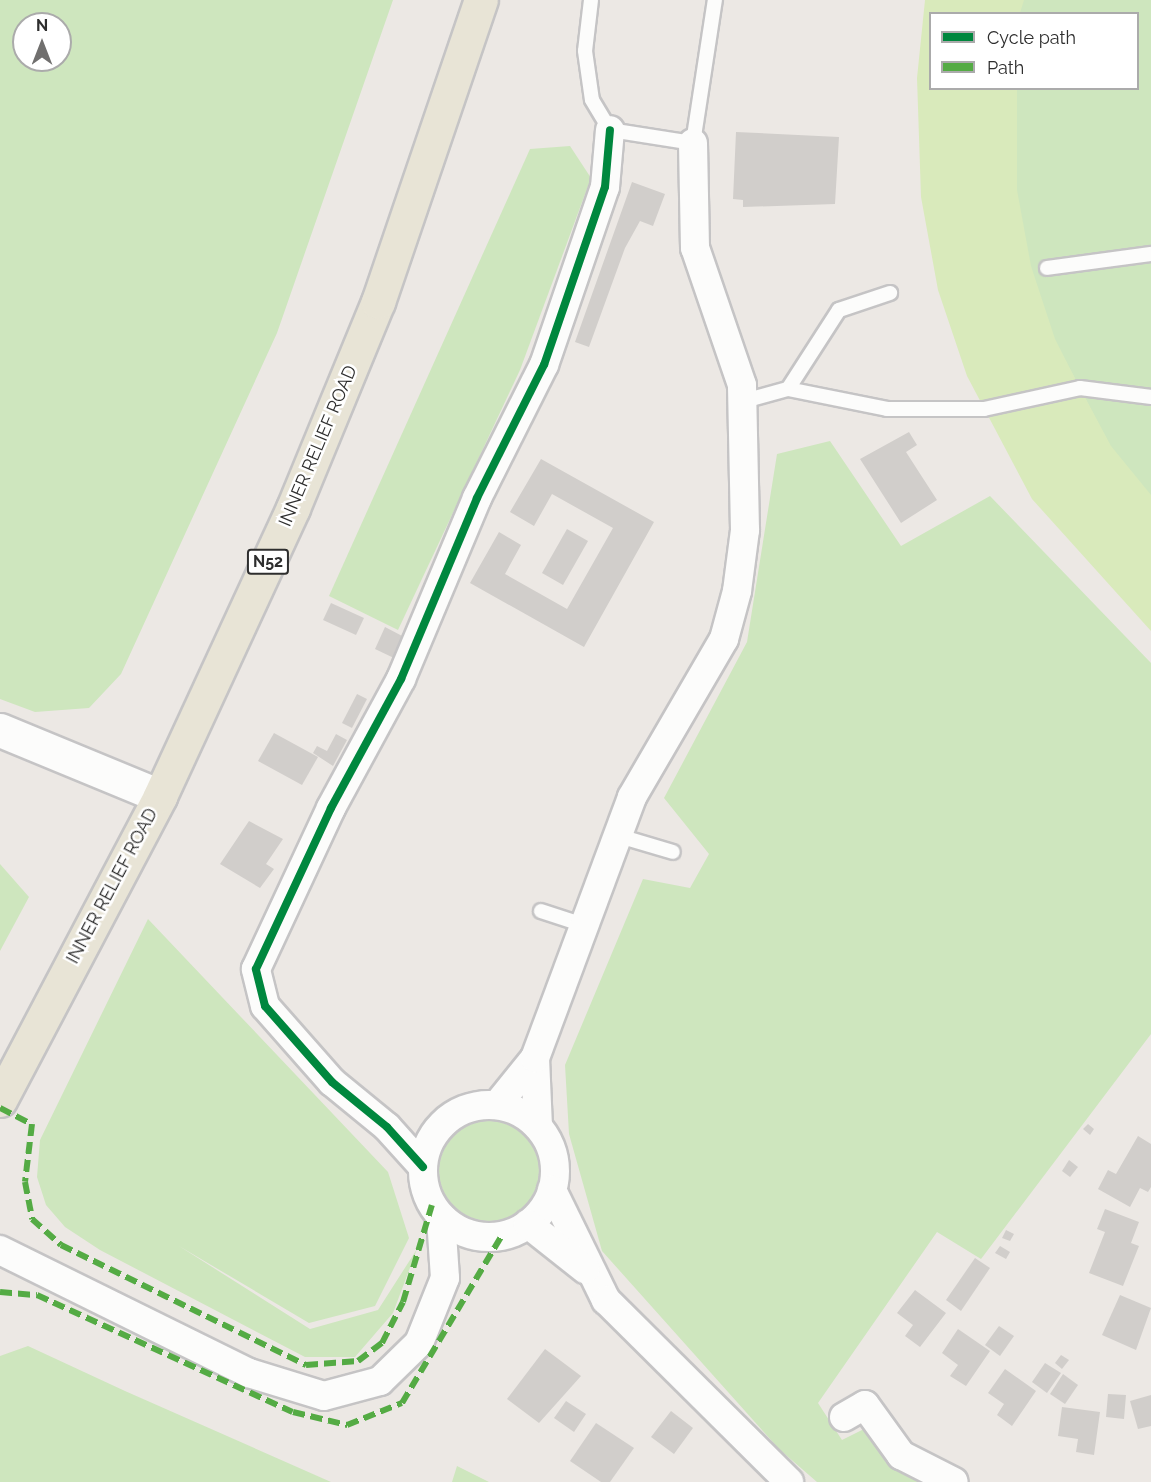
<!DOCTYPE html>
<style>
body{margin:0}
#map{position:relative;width:1151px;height:1482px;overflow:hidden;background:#ece8e4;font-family:Raleway,sans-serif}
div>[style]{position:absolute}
.green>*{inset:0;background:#cee6be}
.round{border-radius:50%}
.pitch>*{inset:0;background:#d9eabb}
.building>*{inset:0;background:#d1cecb}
.roads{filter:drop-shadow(2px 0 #c5c4c5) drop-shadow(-2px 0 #c5c4c5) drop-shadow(0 2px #c5c4c5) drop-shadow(0 -2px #c5c4c5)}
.service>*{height:14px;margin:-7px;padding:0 7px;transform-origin:7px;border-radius:7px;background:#fcfcfb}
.minor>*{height:28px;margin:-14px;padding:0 14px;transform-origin:14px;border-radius:14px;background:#fcfcfb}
.minor>.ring{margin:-14px;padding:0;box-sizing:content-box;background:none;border:28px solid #fcfcfb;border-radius:50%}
.tertiary>*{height:33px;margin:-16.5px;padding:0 16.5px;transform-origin:16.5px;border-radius:16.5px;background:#fcfcfb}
.primary>*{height:33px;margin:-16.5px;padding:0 16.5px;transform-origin:16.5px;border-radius:16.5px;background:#e8e4d6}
.quiet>*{height:6px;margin-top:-3px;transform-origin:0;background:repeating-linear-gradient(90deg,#54ab44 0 12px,transparent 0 18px)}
.cycleway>*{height:8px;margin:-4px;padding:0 4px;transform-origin:4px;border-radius:4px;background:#00873e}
span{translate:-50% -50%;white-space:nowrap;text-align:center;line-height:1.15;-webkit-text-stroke:5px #fff;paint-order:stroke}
.shield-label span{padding:2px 4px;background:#fff;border:2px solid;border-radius:4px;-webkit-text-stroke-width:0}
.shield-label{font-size:16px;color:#2e2e2e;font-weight:700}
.street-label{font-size:18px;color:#2e2e2e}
.legend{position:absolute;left:929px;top:12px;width:210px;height:78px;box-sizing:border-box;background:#fff;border:2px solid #ababab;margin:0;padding:8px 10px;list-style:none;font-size:18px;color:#2e2e2e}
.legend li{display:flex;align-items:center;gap:12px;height:30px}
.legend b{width:30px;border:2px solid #ababab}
.north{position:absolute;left:12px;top:12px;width:60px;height:60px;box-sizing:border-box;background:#fff;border:2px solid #ababab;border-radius:50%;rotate:0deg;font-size:16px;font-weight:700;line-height:24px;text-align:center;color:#2e2e2e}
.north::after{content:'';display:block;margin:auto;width:21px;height:27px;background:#706f6e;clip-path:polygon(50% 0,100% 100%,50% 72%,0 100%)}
</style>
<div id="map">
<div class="green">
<i style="clip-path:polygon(evenodd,0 0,393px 0,277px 333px,121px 674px,89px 708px,35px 712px,0 699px,0 0,24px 24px,60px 24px,60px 60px,24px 60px,24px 24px)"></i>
<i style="clip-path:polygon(1022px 0,1151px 0,1151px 497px,1110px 446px,1054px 339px,1030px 266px,1015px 190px,1016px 89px,1138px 88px,1138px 14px,1019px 13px)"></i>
<i style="clip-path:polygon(570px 146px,591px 178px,520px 370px,398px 630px,329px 596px,530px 149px)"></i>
<i style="clip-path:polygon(830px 441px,901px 546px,990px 496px,1151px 663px,1151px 1034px,981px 1259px,937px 1232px,818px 1403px,842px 1440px,864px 1429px,921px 1482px,817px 1482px,779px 1449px,602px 1251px,569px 1134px,565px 1065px,643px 879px,690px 888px,709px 854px,664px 798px,747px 642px,777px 454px)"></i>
<i style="clip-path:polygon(0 864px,29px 897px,0 951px)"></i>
<i style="clip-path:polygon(148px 919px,388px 1172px,409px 1238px,375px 1306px,309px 1323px,179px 1246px,310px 1329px,378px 1310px,417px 1249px,393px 1313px,355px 1357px,305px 1357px,100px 1250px,65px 1227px,46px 1205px,37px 1177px,40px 1140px)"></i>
<i class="round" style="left:439px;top:1121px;width:100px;height:100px"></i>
<i style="clip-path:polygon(28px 1346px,125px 1391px,331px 1482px,0 1482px,0 1356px)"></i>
<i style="clip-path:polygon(457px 1466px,489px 1482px,452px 1482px)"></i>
</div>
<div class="pitch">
<i style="clip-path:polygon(925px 0,1024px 0,1020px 13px,930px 14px,930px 88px,1017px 89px,1017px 190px,1031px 266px,1055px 339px,1080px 388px,1111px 446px,1151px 495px,1151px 631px,1032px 499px,967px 376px,938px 290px,921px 197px,917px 78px)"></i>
</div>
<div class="building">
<i style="clip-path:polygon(736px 132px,839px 137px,835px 204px,743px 207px,743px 200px,733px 199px)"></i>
<i style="clip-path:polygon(632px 182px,665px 194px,653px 226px,640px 221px,625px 248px,589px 347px,575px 342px)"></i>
<i style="clip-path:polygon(909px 432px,917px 445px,906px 452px,937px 500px,901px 523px,860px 459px)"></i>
<i style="clip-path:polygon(541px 459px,654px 522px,584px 647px,470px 583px,499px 532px,521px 545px,505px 574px,567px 609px,613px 528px,552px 494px,534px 526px,510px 512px)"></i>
<i style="clip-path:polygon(567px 529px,588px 541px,563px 585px,542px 573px)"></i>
<i style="clip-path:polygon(331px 603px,364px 618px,356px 635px,323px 620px)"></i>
<i style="clip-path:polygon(385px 627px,406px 638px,396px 659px,375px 649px)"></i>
<i style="clip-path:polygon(357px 694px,367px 699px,352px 728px,342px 723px)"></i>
<i style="clip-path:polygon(274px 733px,318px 757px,302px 785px,258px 761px)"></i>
<i style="clip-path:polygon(336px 734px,347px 740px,333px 766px,313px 753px,317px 746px,327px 751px)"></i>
<i style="clip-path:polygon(249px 821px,283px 839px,266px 864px,274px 869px,260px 888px,220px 864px)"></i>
<i style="clip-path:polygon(1088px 1124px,1094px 1129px,1090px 1135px,1083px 1129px)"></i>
<i style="clip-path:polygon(1138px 1136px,1151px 1144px,1151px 1187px,1148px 1192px,1140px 1188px,1130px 1207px,1098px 1189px,1108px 1170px,1116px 1174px)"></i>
<i style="clip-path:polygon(1069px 1160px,1078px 1167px,1070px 1177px,1062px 1171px)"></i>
<i style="clip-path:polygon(1105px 1209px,1139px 1222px,1131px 1243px,1139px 1246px,1123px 1286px,1089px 1273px,1105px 1232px,1097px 1229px)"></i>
<i style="clip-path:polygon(1006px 1230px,1014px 1234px,1010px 1241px,1002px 1238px)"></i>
<i style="clip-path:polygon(1000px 1246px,1010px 1252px,1006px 1259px,995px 1253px)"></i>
<i style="clip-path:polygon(975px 1258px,990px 1268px,961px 1311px,946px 1300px)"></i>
<i style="clip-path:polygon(915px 1290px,946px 1313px,920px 1347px,905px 1336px,913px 1325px,897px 1313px)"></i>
<i style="clip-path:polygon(1120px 1295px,1151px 1308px,1136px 1350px,1102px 1335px)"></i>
<i style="clip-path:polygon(999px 1326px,1014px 1336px,1000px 1356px,985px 1345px)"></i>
<i style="clip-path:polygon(958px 1329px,990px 1351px,966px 1386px,950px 1376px,958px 1365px,942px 1353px)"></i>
<i style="clip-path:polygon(545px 1349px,581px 1376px,539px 1423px,507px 1399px)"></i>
<i style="clip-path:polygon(1061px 1355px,1069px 1360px,1062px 1369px,1055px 1363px)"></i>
<i style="clip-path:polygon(1045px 1363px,1061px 1373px,1047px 1393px,1032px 1382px)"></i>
<i style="clip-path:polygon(1005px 1369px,1036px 1391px,1012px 1426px,997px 1415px,1004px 1404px,988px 1393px)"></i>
<i style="clip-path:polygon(1063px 1374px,1078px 1385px,1065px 1404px,1050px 1394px)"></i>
<i style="clip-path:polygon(1108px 1394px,1126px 1395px,1124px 1419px,1106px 1417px)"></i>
<i style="clip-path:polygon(1151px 1395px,1151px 1426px,1138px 1429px,1130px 1401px)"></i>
<i style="clip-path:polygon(566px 1401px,586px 1414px,574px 1432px,554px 1418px)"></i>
<i style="clip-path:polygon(1062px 1407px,1100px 1412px,1094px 1455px,1076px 1452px,1078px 1439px,1058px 1436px)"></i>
<i style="clip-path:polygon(671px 1411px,693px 1428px,674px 1454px,651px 1437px)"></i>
<i style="clip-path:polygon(596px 1423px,634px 1448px,610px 1482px,601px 1482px,570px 1461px)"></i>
</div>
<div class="roads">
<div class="service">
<i style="left:591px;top:0;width:51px;rotate:96.7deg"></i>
<i style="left:585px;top:51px;width:49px;rotate:81.9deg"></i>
<i style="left:592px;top:100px;width:35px;rotate:59deg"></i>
<i style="left:610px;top:130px;width:84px;rotate:8.9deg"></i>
<i style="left:693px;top:143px;width:145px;rotate:-81.3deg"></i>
<i style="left:1047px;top:268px;width:105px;rotate:-7.7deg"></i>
<i style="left:788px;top:389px;width:94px;rotate:-57.2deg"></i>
<i style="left:839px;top:310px;width:54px;rotate:-18.4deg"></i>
<i style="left:744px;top:401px;width:46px;rotate:-15.3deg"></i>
<i style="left:788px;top:389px;width:101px;rotate:11.4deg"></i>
<i style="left:887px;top:409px;width:97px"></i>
<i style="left:984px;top:409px;width:98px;rotate:-12.3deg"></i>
<i style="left:1080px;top:388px;width:72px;rotate:7.2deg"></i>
<i style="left:619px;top:836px;width:56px;rotate:16.5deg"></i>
<i style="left:541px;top:911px;width:48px;rotate:18.1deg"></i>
</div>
<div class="minor">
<i style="left:535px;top:1058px;width:68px;rotate:87.5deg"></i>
<i style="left:497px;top:1105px;width:60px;rotate:-51deg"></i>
<i style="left:535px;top:1058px;width:278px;rotate:-69.6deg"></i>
<i style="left:632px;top:797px;width:183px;rotate:-59.8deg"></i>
<i style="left:724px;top:639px;width:50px;rotate:-74.8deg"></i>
<i style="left:737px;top:591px;width:62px;rotate:-82.5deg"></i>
<i style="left:745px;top:530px;width:145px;rotate:-91.2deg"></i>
<i style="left:742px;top:385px;width:145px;rotate:-108.9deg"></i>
<i style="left:695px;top:248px;width:105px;rotate:-91.1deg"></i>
<i class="ring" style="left:423px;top:1105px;width:104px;height:104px"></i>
<i style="left:423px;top:1167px;width:54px;rotate:-132deg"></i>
<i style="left:387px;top:1127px;width:71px;rotate:-140.7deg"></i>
<i style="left:332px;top:1082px;width:101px;rotate:-131.4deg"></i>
<i style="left:265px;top:1006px;width:38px;rotate:-104deg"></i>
<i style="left:256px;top:969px;width:178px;rotate:-65deg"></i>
<i style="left:331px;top:808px;width:147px;rotate:-61.5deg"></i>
<i style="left:401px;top:679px;width:196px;rotate:-67.2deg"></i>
<i style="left:477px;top:498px;width:149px;rotate:-63.3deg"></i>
<i style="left:544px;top:365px;width:188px;rotate:-71.1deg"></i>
<i style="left:605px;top:187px;width:57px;rotate:-85deg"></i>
<i style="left:552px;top:1190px;width:123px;rotate:63.9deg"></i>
<i style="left:606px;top:1300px;width:258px;rotate:44.8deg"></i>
<i style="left:528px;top:1224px;width:73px;rotate:38.3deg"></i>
<i style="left:0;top:1250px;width:278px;rotate:26.3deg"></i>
<i style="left:249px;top:1373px;width:78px;rotate:17deg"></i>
<i style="left:324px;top:1396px;width:58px;rotate:-15deg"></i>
<i style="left:380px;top:1381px;width:54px;rotate:-44.3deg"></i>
<i style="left:419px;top:1343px;width:70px;rotate:-68.2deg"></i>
<i style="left:445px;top:1278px;width:61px;rotate:-93.8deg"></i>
<i style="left:844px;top:1417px;width:24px;rotate:-30deg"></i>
<i style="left:865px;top:1405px;width:62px;rotate:54.2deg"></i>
<i style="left:901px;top:1455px;width:59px;rotate:27deg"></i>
</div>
<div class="tertiary">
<i style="left:0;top:730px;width:173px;rotate:22.4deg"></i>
</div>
<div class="primary">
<i style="left:0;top:1100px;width:344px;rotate:-62.2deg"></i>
<i style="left:160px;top:796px;width:317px;rotate:-65.2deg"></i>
<i style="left:293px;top:508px;width:223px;rotate:-67.6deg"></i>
<i style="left:378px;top:302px;width:319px;rotate:-71.2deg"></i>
</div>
</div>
<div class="quiet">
<i style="left:0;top:1108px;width:36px;rotate:27deg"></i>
<i style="left:32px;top:1124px;width:58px;rotate:96.9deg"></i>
<i style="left:25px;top:1182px;width:38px;rotate:79deg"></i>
<i style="left:32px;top:1219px;width:39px;rotate:42deg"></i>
<i style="left:61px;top:1245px;width:273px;rotate:26.1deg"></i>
<i style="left:306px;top:1365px;width:52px;rotate:-4.4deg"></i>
<i style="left:358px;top:1361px;width:30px;rotate:-37deg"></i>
<i style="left:382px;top:1343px;width:46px;rotate:-62.9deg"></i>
<i style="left:403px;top:1302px;width:101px;rotate:-73.4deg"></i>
<i style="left:0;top:1292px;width:37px;rotate:5deg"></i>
<i style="left:37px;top:1295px;width:281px;rotate:24.6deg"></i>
<i style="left:293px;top:1412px;width:56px;rotate:13.5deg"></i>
<i style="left:347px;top:1425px;width:59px;rotate:-21.8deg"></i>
<i style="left:402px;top:1403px;width:196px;rotate:-59.2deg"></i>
</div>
<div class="cycleway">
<i style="left:423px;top:1167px;width:54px;rotate:-132deg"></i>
<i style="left:387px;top:1127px;width:71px;rotate:-140.7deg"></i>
<i style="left:332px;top:1082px;width:101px;rotate:-131.4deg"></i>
<i style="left:265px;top:1006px;width:38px;rotate:-104deg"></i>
<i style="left:256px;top:969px;width:178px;rotate:-65deg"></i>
<i style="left:331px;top:808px;width:147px;rotate:-61.5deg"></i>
<i style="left:401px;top:679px;width:196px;rotate:-67.2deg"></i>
<i style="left:477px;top:498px;width:149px;rotate:-63.3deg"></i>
<i style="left:544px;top:365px;width:188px;rotate:-71.1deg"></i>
<i style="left:605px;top:187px;width:57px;rotate:-85deg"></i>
</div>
<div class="shield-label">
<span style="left:268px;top:562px">N52</span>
</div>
<div class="street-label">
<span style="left:318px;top:446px;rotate:-67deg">INNER RELIEF ROAD</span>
<span style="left:112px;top:886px;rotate:-62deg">INNER RELIEF ROAD</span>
</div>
<ul class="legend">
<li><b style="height:8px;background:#00873e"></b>Cycle path</li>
<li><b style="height:8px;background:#54ab44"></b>Path</li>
</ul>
<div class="north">N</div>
</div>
